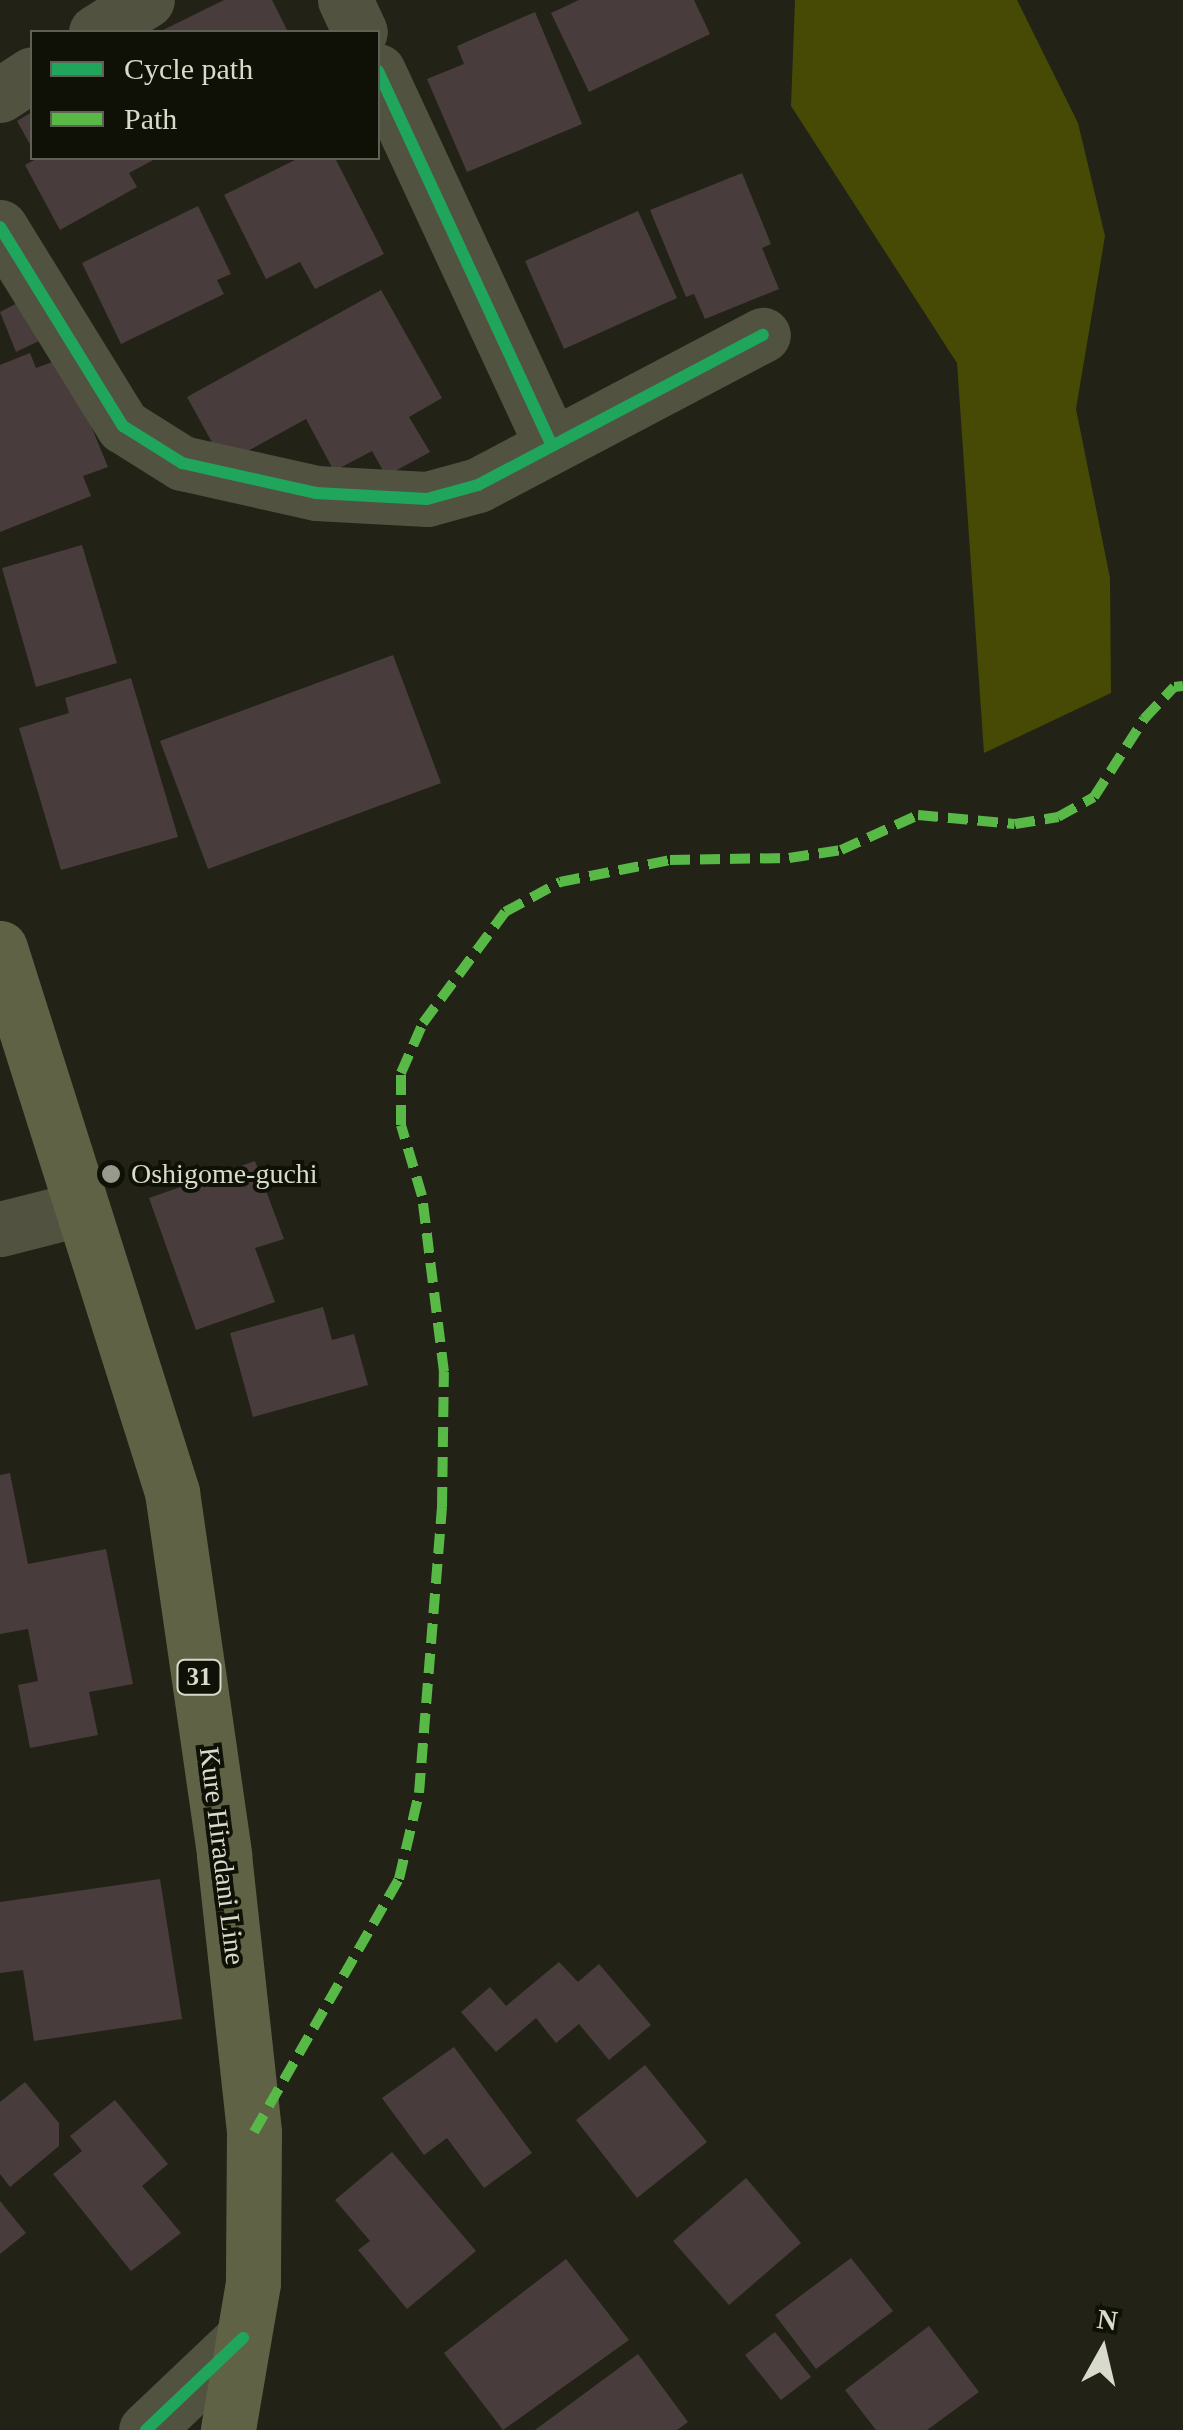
<!DOCTYPE html>
<style>
body{margin:0}
#map{position:relative;width:1183px;height:2430px;overflow:hidden;background:#222316;font-family:Georgia,serif}
div>[style]{position:absolute}
.forest>*{inset:0;background:#464a04}
.building>*{inset:0;background:#493c3d}
.street>*{height:55px;margin:-27.5px;padding:0 27.5px;transform-origin:27.5px;border-radius:27.5px;background:#515340}
.primary>*{height:55px;margin:-27.5px;padding:0 27.5px;transform-origin:27.5px;border-radius:27.5px;background:#606246}
.quiet>*{height:10px;margin-top:-5px;transform-origin:0;background:repeating-linear-gradient(90deg,#58b947 0 20px,transparent 0 30px)}
.cycleway>*{height:12px;margin:-6px;padding:0 6px;transform-origin:6px;border-radius:6px;background:#20a55d}
.dots>*{width:28px;height:28px;translate:-50% -50%;box-sizing:border-box;border:5px solid #101106;border-radius:50%}
span{translate:-50% -50%;white-space:nowrap;text-align:center;line-height:1.15;-webkit-text-stroke:8px #101106;paint-order:stroke}
.shield-label span{padding:2px 8px;background:#101106;border:2px solid;border-radius:8px;-webkit-text-stroke-width:0}
.shield-label{font-size:25px;color:#d8dacb;font-weight:700}
.poi-label{font-size:28px;color:#d8dacb}
.left{translate:0 -50%;text-align:left}
.street-label{font-size:28px;color:#d8dacb}
.legend{position:absolute;left:30px;top:30px;width:350px;height:130px;box-sizing:border-box;background:#101106;border:2px solid #606155;margin:0;padding:12px 18px;list-style:none;font-size:30px;color:#d8dacb}
.legend li{display:flex;align-items:center;gap:20px;height:50px}
.legend b{width:50px;border:2px solid #606155}
.north{position:absolute;left:1053px;top:2300px;width:100px;height:100px;-webkit-text-stroke:8px #101106;paint-order:stroke;rotate:8deg;font-size:28px;font-weight:700;line-height:40px;text-align:center;color:#d8dacb}
.north::after{content:'';display:block;margin:auto;width:35px;height:45px;background:#d8dacb;clip-path:polygon(50% 0,100% 100%,50% 72%,0 100%)}
</style>
<div id="map">
<div class="forest">
<i style="clip-path:polygon(795px 0,1017px 0,1078px 123px,1105px 236px,1076px 409px,1110px 578px,1111px 693px,984px 753px,957px 363px,791px 106px)"></i>
</div>
<div class="building">
<i style="clip-path:polygon(224px 0,272px 0,288px 32px,159px 32px)"></i>
<i style="clip-path:polygon(579px 0,694px 0,710px 34px,589px 92px,551px 13px)"></i>
<i style="clip-path:polygon(535px 12px,582px 124px,467px 172px,427px 79px,464px 64px,457px 46px)"></i>
<i style="clip-path:polygon(32px 112px,32px 148px,17px 121px)"></i>
<i style="clip-path:polygon(38px 158px,157px 158px,129px 173px,137px 187px,60px 230px,25px 165px)"></i>
<i style="clip-path:polygon(299px 158px,335px 158px,384px 254px,315px 289px,300px 262px,266px 279px,224px 195px)"></i>
<i style="clip-path:polygon(742px 173px,771px 244px,762px 248px,779px 289px,705px 319px,694px 294px,686px 297px,650px 210px)"></i>
<i style="clip-path:polygon(198px 206px,231px 274px,217px 280px,224px 294px,121px 344px,82px 263px)"></i>
<i style="clip-path:polygon(638px 211px,677px 298px,564px 349px,525px 261px)"></i>
<i style="clip-path:polygon(381px 290px,442px 398px,409px 417px,430px 452px,386px 476px,372px 451px,334px 471px,306px 419px,224px 464px,187px 397px)"></i>
<i style="clip-path:polygon(23px 300px,43px 339px,16px 352px,0 312px)"></i>
<i style="clip-path:polygon(30px 353px,36px 368px,63px 358px,108px 467px,83px 476px,91px 496px,0 532px,0 365px)"></i>
<i style="clip-path:polygon(82px 545px,117px 663px,36px 687px,2px 568px)"></i>
<i style="clip-path:polygon(393px 655px,441px 783px,208px 869px,160px 741px)"></i>
<i style="clip-path:polygon(131px 678px,178px 837px,61px 870px,19px 728px,69px 713px,65px 698px)"></i>
<i style="clip-path:polygon(255px 1161px,284px 1239px,255px 1248px,275px 1302px,196px 1330px,149px 1198px)"></i>
<i style="clip-path:polygon(323px 1307px,332px 1340px,354px 1334px,368px 1385px,253px 1417px,230px 1333px)"></i>
<i style="clip-path:polygon(10px 1473px,28px 1564px,106px 1549px,133px 1684px,89px 1692px,98px 1735px,30px 1748px,18px 1685px,38px 1681px,28px 1629px,0 1634px,0 1475px)"></i>
<i style="clip-path:polygon(160px 1879px,182px 2019px,34px 2041px,23px 1970px,0 1973px,0 1902px)"></i>
<i style="clip-path:polygon(559px 1962px,578px 1982px,599px 1964px,651px 2025px,609px 2060px,579px 2024px,556px 2043px,536px 2018px,496px 2052px,461px 2012px,490px 1987px,506px 2006px)"></i>
<i style="clip-path:polygon(454px 2047px,532px 2153px,484px 2188px,447px 2138px,424px 2155px,382px 2098px)"></i>
<i style="clip-path:polygon(645px 2065px,707px 2142px,637px 2198px,576px 2120px)"></i>
<i style="clip-path:polygon(25px 2082px,59px 2123px,59px 2146px,10px 2187px,0 2174px,0 2102px)"></i>
<i style="clip-path:polygon(115px 2100px,168px 2164px,142px 2186px,181px 2233px,131px 2271px,53px 2174px,82px 2151px,70px 2136px)"></i>
<i style="clip-path:polygon(392px 2152px,476px 2251px,407px 2309px,358px 2250px,370px 2241px,335px 2200px)"></i>
<i style="clip-path:polygon(746px 2178px,801px 2243px,729px 2305px,673px 2241px)"></i>
<i style="clip-path:polygon(0 2201px,26px 2233px,0 2254px)"></i>
<i style="clip-path:polygon(851px 2258px,893px 2311px,816px 2369px,775px 2315px)"></i>
<i style="clip-path:polygon(566px 2259px,629px 2340px,503px 2430px,444px 2353px)"></i>
<i style="clip-path:polygon(929px 2326px,979px 2392px,927px 2430px,876px 2430px,845px 2390px)"></i>
<i style="clip-path:polygon(775px 2332px,811px 2377px,781px 2400px,745px 2355px)"></i>
<i style="clip-path:polygon(638px 2354px,688px 2422px,677px 2430px,535px 2430px)"></i>
</div>
<div class="street">
<i style="left:345px;top:0;width:35px;rotate:65deg"></i>
<i style="left:96px;top:32px;width:60px;rotate:-32.1deg"></i>
<i style="left:378px;top:71px;width:413px;rotate:65.1deg"></i>
<i style="left:0;top:95px;width:38px;rotate:-33deg"></i>
<i style="left:0;top:227px;width:234px;rotate:58.3deg"></i>
<i style="left:123px;top:426px;width:70px;rotate:32.1deg"></i>
<i style="left:182px;top:463px;width:137px;rotate:12.6deg"></i>
<i style="left:316px;top:493px;width:111px;rotate:3.1deg"></i>
<i style="left:427px;top:499px;width:53px;rotate:-15.4deg"></i>
<i style="left:478px;top:485px;width:322px;rotate:-27.8deg"></i>
<i style="left:0;top:1229px;width:81px;rotate:-14.2deg"></i>
<i style="left:146px;top:2430px;width:134px;rotate:-43.5deg"></i>
</div>
<div class="primary">
<i style="left:0;top:948px;width:571px;rotate:72.45deg"></i>
<i style="left:172px;top:1492px;width:367px;rotate:81.8deg"></i>
<i style="left:224px;top:1855px;width:279px;rotate:83.8deg"></i>
<i style="left:254px;top:2132px;width:151px;rotate:90.4deg"></i>
<i style="left:253px;top:2283px;width:149px;rotate:99.7deg"></i>
</div>
<div class="quiet">
<i style="left:254px;top:2132px;width:292px;rotate:-60.2deg"></i>
<i style="left:399px;top:1879px;width:88px;rotate:-76.9deg"></i>
<i style="left:419px;top:1793px;width:287px;rotate:-85.4deg"></i>
<i style="left:442px;top:1507px;width:135px;rotate:-89.2deg"></i>
<i style="left:444px;top:1372px;width:177px;rotate:-97.1deg"></i>
<i style="left:422px;top:1196px;width:74px;rotate:-106.5deg"></i>
<i style="left:401px;top:1125px;width:52px;rotate:-90deg"></i>
<i style="left:401px;top:1073px;width:55px;rotate:-66.3deg"></i>
<i style="left:423px;top:1023px;width:138px;rotate:-53.5deg"></i>
<i style="left:505px;top:912px;width:63px;rotate:-28.6deg"></i>
<i style="left:560px;top:882px;width:112px;rotate:-11.3deg"></i>
<i style="left:670px;top:860px;width:119px;rotate:-1deg"></i>
<i style="left:789px;top:858px;width:53px;rotate:-8.7deg"></i>
<i style="left:841px;top:850px;width:85px;rotate:-24.4deg"></i>
<i style="left:918px;top:815px;width:97px;rotate:5.3deg"></i>
<i style="left:1015px;top:824px;width:44px;rotate:-9.2deg"></i>
<i style="left:1058px;top:817px;width:41px;rotate:-29.1deg"></i>
<i style="left:1094px;top:797px;width:93px;rotate:-57.3deg"></i>
<i style="left:1144px;top:719px;width:44px;rotate:-46.8deg"></i>
<i style="left:1174px;top:687px;width:9px;rotate:-6deg"></i>
</div>
<div class="cycleway">
<i style="left:378px;top:71px;width:413px;rotate:65.1deg"></i>
<i style="left:0;top:227px;width:234px;rotate:58.3deg"></i>
<i style="left:123px;top:426px;width:70px;rotate:32.1deg"></i>
<i style="left:182px;top:463px;width:137px;rotate:12.6deg"></i>
<i style="left:316px;top:493px;width:111px;rotate:3.1deg"></i>
<i style="left:427px;top:499px;width:53px;rotate:-15.4deg"></i>
<i style="left:478px;top:485px;width:322px;rotate:-27.8deg"></i>
<i style="left:146px;top:2430px;width:134px;rotate:-43.5deg"></i>
</div>
<div class="dots">
<i style="left:111px;top:1174px;background:#989a8c"></i>
</div>
<div class="shield-label">
<span style="left:199px;top:1677px">31</span>
</div>
<div class="poi-label">
<span class="left" style="left:131px;top:1174px">Oshigome-guchi</span>
</div>
<div class="street-label">
<span style="left:222px;top:1856px;rotate:83deg">Kure Hiradani Line</span>
</div>
<ul class="legend">
<li><b style="height:12px;background:#20a55d"></b>Cycle path</li>
<li><b style="height:12px;background:#58b947"></b>Path</li>
</ul>
<div class="north">N</div>
</div>
